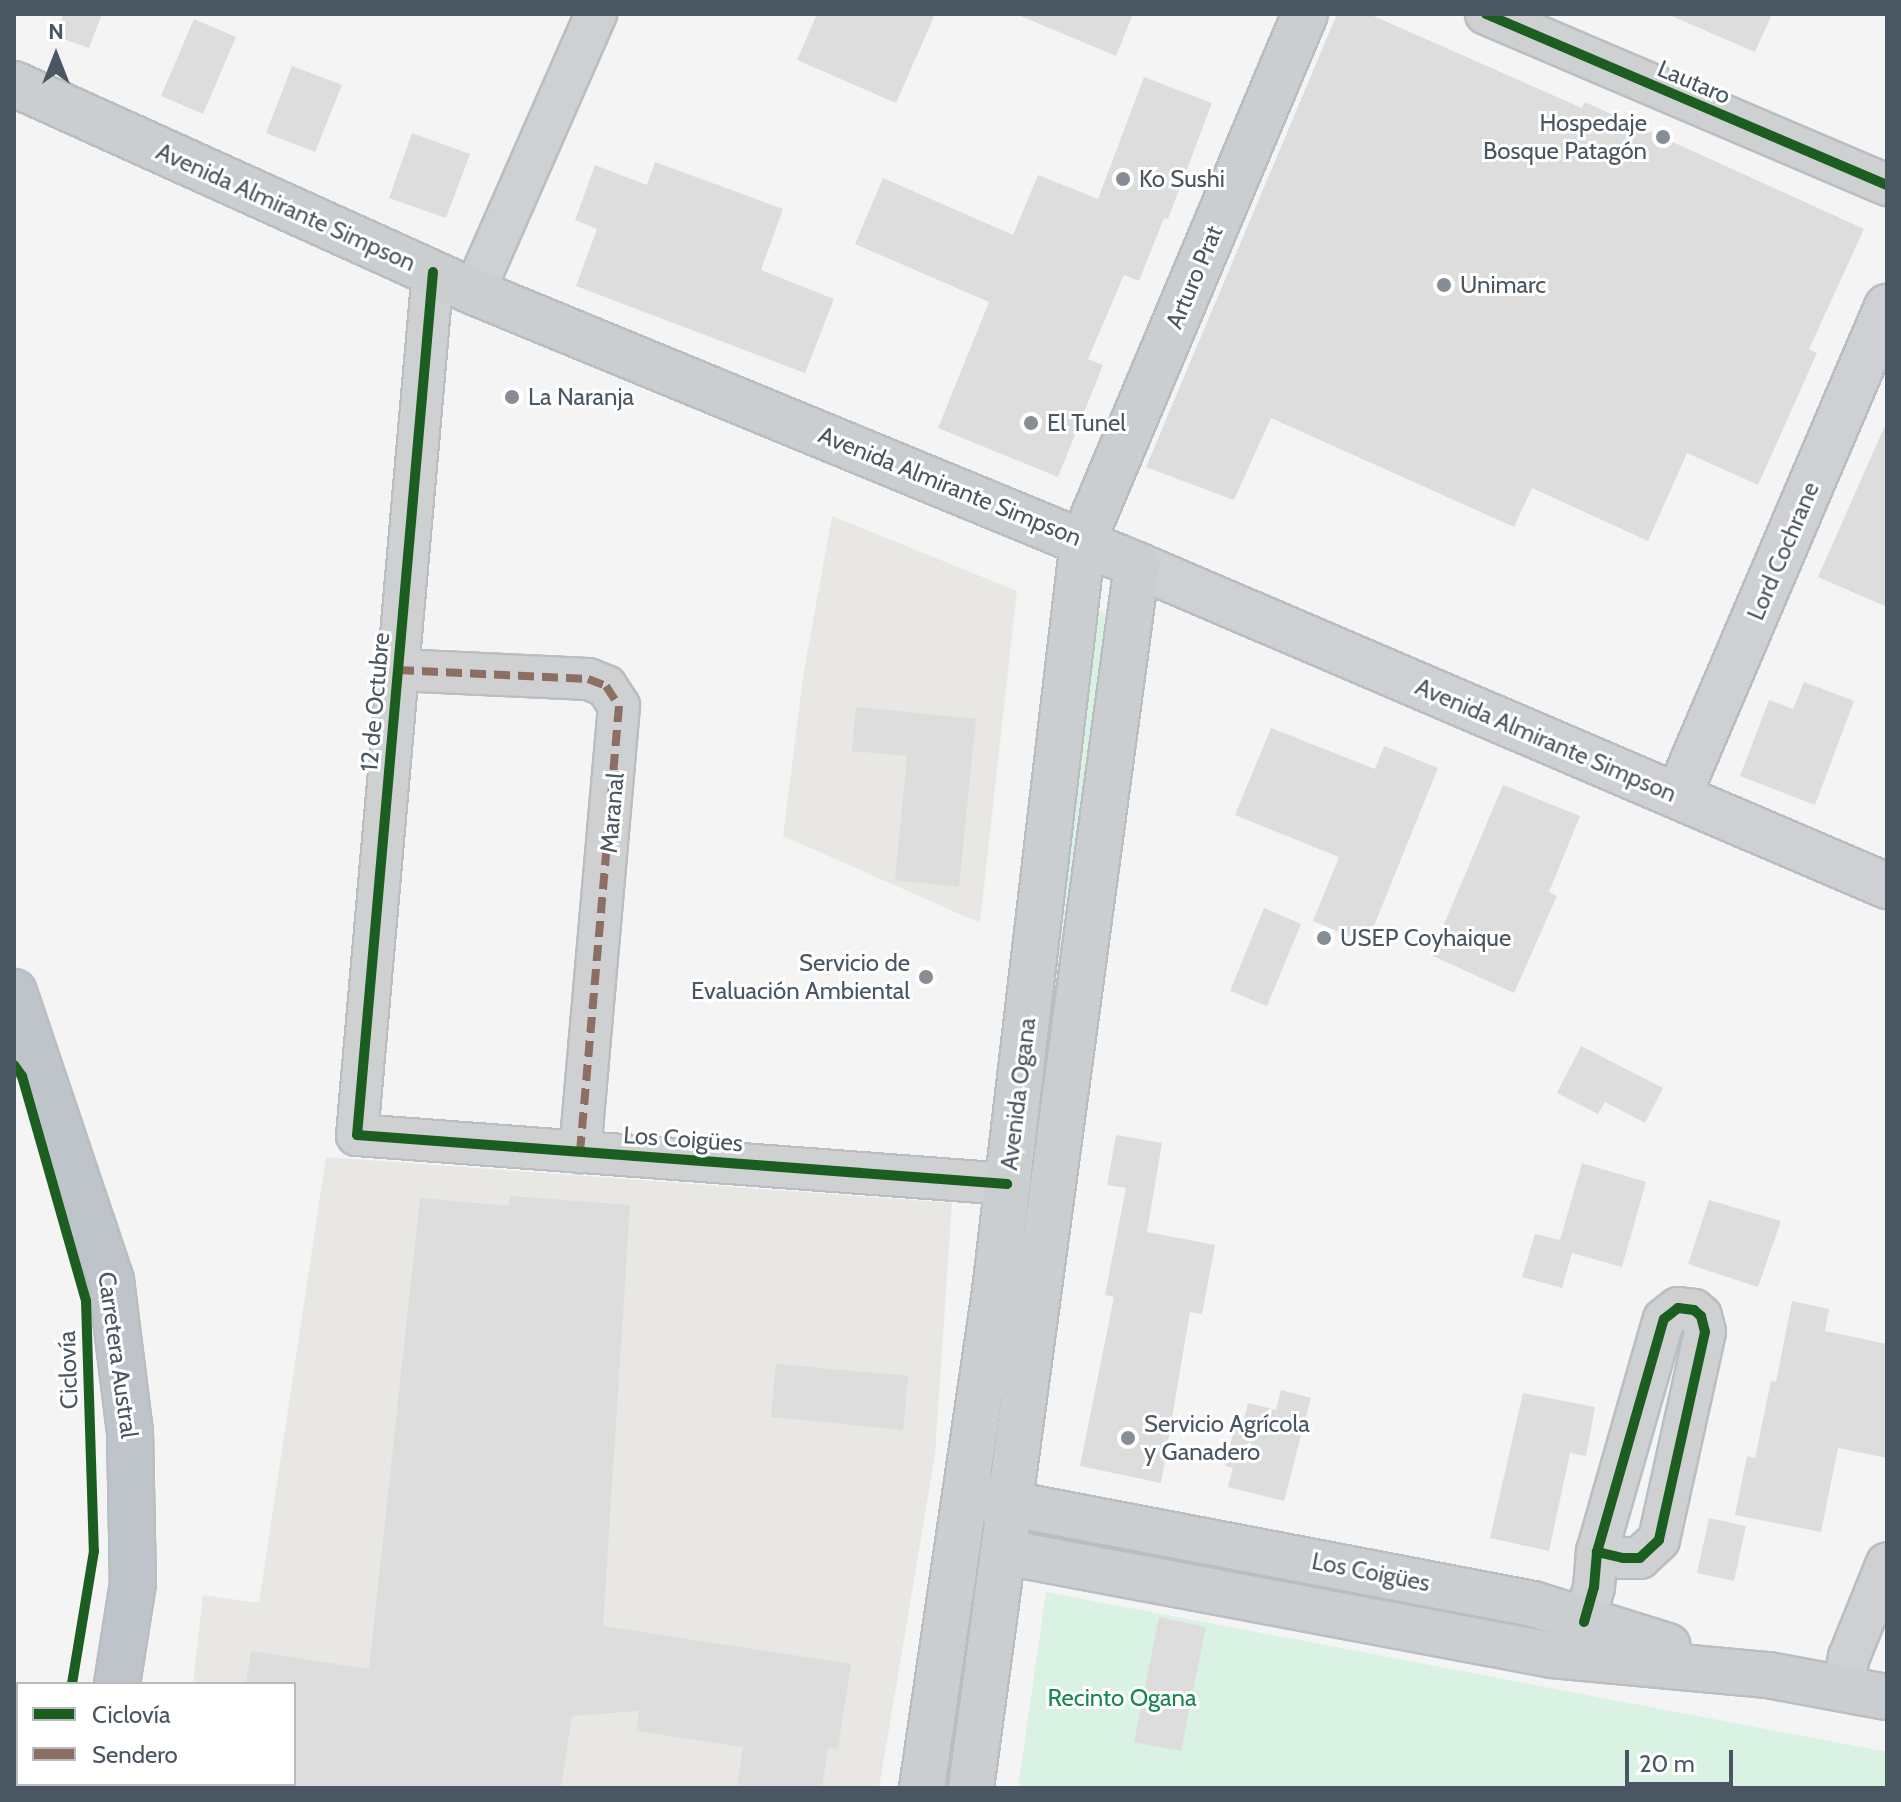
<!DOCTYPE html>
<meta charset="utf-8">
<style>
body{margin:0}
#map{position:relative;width:1901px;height:1802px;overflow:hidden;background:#f4f4f4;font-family:Cabin,sans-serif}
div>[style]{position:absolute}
.commercial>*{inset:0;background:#e8e7e3}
.green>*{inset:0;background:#d9f2e3}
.building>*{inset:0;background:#ddddde}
.roads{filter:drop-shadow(2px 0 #b9bec3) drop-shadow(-2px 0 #b9bec3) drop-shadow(0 2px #b9bec3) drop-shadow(0 -2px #b9bec3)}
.street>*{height:40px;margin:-20px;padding:0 20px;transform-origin:20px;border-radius:20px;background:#ced0d2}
.secondary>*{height:44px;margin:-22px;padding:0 22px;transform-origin:22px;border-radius:22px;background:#ced0d4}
.primary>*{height:44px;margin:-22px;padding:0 22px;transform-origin:22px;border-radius:22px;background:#caced1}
.highway>*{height:44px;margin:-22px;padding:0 22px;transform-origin:22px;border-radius:22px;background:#bec4c9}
.quiet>*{height:8px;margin-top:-4px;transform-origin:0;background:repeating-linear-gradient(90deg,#8d6e63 0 16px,transparent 0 24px)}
.cycleway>*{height:10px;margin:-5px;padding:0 5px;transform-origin:5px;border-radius:5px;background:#1b5e20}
.dots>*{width:22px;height:22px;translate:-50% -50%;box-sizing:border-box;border:4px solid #fff;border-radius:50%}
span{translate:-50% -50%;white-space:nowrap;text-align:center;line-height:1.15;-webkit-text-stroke:6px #fff;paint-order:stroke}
.street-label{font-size:24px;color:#4a5661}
.poi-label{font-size:24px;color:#4a5661}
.right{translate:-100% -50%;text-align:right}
.left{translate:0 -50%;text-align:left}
.park-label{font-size:24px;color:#17864f}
.frame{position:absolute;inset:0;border:16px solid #4a5661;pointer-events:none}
.legend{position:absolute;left:16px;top:1682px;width:280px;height:104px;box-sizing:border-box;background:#fff;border:2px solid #b7bbc0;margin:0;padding:10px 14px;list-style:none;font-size:24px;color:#4a5661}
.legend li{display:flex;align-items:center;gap:16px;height:40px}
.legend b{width:40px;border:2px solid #b7bbc0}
.north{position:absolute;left:16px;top:16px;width:80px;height:80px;-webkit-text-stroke:6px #fff;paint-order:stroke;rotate:0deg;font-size:22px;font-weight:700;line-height:32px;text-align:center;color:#4a5661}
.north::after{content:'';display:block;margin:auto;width:28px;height:36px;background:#4a5661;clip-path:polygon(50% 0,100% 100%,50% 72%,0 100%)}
.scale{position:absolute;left:1625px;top:1750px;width:108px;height:36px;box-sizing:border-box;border:4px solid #4a5661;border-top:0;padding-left:10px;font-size:24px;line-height:28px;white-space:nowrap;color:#4a5661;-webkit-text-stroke:6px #fff;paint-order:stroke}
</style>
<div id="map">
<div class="commercial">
<i style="clip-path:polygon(832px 516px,1017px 591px,980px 923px,783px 836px,803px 677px)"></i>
<i style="clip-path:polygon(326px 1157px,952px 1203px,935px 1455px,879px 1788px,176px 1788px,177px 1784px,294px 1784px,294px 1684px,193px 1684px,203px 1595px,259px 1603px)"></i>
</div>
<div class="green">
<i style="clip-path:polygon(1097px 610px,1107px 613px,1111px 620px,1040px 1119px,1040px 1025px)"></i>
<i style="clip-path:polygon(1053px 1527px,1536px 1625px,1537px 1632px,1049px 1544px)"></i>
<i style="clip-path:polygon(1046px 1592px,1887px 1752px,1887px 1788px,1018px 1788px)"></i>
</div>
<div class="building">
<i style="clip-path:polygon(64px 14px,102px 14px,89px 48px,55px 36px)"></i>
<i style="clip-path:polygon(817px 14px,935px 14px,896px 103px,797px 60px)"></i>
<i style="clip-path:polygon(1016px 14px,1133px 14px,1116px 56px)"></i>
<i style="clip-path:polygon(1337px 14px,1369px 14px,1582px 108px,1585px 102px,1864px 229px,1809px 349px,1817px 353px,1758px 485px,1687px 453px,1648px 541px,1532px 488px,1514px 527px,1271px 418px,1234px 500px,1146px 467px)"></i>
<i style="clip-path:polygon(1667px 14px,1772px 14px,1755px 52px)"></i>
<i style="clip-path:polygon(194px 19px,236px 37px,203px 114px,161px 96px)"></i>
<i style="clip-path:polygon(292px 66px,342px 85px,315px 152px,266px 133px)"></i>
<i style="clip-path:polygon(1144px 77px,1212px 103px,1168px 219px,1164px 218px,1139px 281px,1124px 275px,1088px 359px,1103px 365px,1058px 477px,938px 428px,989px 302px,855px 244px,883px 178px,1013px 235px,1038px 175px,1098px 199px)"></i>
<i style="clip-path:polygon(412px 133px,470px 154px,446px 218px,389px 198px)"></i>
<i style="clip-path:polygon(655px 162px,783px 209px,761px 270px,834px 299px,805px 373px,576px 286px,597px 229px,575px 220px,595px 165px,647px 185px)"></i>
<i style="clip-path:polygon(1887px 421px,1887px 607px,1818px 577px)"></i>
<i style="clip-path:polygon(1804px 682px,1854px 701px,1815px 805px,1740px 776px,1769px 700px,1793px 709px)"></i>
<i style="clip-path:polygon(856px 707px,976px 719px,959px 887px,895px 880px,907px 756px,852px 751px)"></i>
<i style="clip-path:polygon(1271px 728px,1375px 769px,1384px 746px,1438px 768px,1367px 943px,1313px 921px,1339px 857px,1235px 815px)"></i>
<i style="clip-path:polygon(1503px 785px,1580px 816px,1549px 892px,1557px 896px,1514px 993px,1431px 955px)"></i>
<i style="clip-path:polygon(1264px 908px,1301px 924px,1267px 1006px,1230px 991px)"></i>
<i style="clip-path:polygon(1581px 1046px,1663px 1088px,1645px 1123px,1605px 1102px,1598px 1114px,1557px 1093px)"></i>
<i style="clip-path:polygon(1116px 1135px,1162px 1143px,1147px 1232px,1215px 1245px,1202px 1314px,1190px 1312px,1161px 1483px,1080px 1466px,1114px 1297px,1105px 1295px,1126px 1188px,1107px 1185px)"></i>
<i style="clip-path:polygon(1582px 1163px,1646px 1182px,1622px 1267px,1572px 1253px,1562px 1288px,1522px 1277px,1535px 1234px,1560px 1240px)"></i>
<i style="clip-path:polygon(510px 1196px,630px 1205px,603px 1626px,851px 1664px,838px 1749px,828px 1748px,822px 1788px,737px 1788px,743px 1747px,636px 1731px,639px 1711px,572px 1716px,561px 1788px,294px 1788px,294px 1684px,246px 1684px,251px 1651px,369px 1669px,420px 1198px,510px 1206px)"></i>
<i style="clip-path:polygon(1709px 1200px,1781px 1221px,1758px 1287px,1688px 1264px)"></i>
<i style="clip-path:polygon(1792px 1301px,1829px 1309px,1825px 1331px,1887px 1344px,1887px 1458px,1838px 1448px,1821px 1532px,1735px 1515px,1747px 1456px,1755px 1458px,1771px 1381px,1776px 1382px)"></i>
<i style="clip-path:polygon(776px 1364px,908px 1376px,903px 1430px,771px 1417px)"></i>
<i style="clip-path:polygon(1281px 1390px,1311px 1398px,1284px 1501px,1228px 1487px,1233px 1468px,1225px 1466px,1235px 1426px,1242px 1427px,1248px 1403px,1276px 1410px)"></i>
<i style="clip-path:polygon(1523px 1393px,1595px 1407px,1586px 1456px,1570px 1453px,1549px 1551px,1490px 1538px)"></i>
<i style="clip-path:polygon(1709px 1518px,1746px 1526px,1734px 1581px,1697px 1573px)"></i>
<i style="clip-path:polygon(1159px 1617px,1206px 1627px,1181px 1751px,1134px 1742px)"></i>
</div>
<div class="roads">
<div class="street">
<i style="left:1486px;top:14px;width:436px;rotate:23.1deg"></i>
<i style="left:433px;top:272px;width:866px;rotate:95.03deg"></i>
<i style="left:357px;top:1135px;width:652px;rotate:4.31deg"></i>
<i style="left:474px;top:292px;width:304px;rotate:-66.3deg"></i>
<i style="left:398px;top:670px;width:190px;rotate:2.7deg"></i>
<i style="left:588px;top:679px;width:19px;rotate:21deg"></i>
<i style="left:606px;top:686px;width:24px;rotate:57deg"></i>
<i style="left:619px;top:706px;width:448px;rotate:95deg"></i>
<i style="left:1584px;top:1622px;width:36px;rotate:-74deg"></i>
<i style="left:1594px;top:1587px;width:35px;rotate:-85deg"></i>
<i style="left:1597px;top:1552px;width:242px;rotate:-74deg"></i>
<i style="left:1664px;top:1319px;width:18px;rotate:-38deg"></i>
<i style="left:1678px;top:1308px;width:16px;rotate:7deg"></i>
<i style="left:1694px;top:1310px;width:9px;rotate:41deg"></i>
<i style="left:1701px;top:1316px;width:16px;rotate:76deg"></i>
<i style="left:1705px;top:1332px;width:213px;rotate:102.5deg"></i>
<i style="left:1659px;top:1540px;width:26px;rotate:137deg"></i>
<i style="left:1640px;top:1558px;width:17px;rotate:180deg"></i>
<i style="left:1623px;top:1558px;width:27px;rotate:-167deg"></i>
<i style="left:1843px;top:1687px;width:31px;rotate:-79deg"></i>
<i style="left:1849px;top:1657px;width:101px;rotate:-68deg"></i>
</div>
<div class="secondary">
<i style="left:1137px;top:565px;width:816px;rotate:23.17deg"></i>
<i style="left:1678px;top:796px;width:532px;rotate:-66.86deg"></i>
</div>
<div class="primary">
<i style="left:14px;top:84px;width:505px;rotate:24.33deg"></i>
<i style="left:474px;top:292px;width:717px;rotate:22.38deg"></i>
<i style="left:1137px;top:565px;width:1234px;rotate:97.73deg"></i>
<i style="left:985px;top:1499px;width:558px;rotate:10.85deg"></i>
<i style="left:1533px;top:1604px;width:141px;rotate:17.3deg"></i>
<i style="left:1004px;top:1552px;width:558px;rotate:10.64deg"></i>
<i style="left:1552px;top:1655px;width:217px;rotate:5.3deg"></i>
<i style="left:1768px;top:1675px;width:121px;rotate:10.5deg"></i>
<i style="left:922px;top:1788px;width:502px;rotate:-81.64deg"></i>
<i style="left:995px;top:1291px;width:755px;rotate:-83.31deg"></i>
<i style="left:1083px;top:541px;width:572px;rotate:-67.16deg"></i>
</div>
<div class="highway">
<i style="left:14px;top:992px;width:304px;rotate:71.4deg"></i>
<i style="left:111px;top:1280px;width:153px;rotate:82.9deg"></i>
<i style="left:130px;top:1432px;width:151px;rotate:88.9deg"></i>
<i style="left:133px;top:1583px;width:102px;rotate:99deg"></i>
<i style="left:92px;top:1788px;width:4px;rotate:-63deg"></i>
</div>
</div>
<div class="quiet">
<i style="left:398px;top:670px;width:190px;rotate:2.7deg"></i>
<i style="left:588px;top:679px;width:19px;rotate:21deg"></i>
<i style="left:606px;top:686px;width:24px;rotate:57deg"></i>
<i style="left:619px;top:706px;width:448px;rotate:95deg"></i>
</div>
<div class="cycleway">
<i style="left:1486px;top:14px;width:436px;rotate:23.1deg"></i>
<i style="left:433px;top:272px;width:866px;rotate:95.03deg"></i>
<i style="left:357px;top:1135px;width:652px;rotate:4.31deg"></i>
<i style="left:14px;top:1065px;width:14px;rotate:54deg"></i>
<i style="left:22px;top:1076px;width:234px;rotate:74.1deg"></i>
<i style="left:86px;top:1301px;width:250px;rotate:88.2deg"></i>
<i style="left:94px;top:1551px;width:135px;rotate:99.4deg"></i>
<i style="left:1584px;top:1622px;width:36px;rotate:-74deg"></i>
<i style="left:1594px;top:1587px;width:35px;rotate:-85deg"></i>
<i style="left:1597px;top:1552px;width:242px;rotate:-74deg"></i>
<i style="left:1664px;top:1319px;width:18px;rotate:-38deg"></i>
<i style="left:1678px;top:1308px;width:16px;rotate:7deg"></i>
<i style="left:1694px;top:1310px;width:9px;rotate:41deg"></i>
<i style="left:1701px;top:1316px;width:16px;rotate:76deg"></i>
<i style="left:1705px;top:1332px;width:213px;rotate:102.5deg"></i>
<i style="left:1659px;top:1540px;width:26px;rotate:137deg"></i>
<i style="left:1640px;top:1558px;width:17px;rotate:180deg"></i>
<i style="left:1623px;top:1558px;width:27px;rotate:-167deg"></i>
</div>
<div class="dots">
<i style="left:1663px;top:137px;background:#868d94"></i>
<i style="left:1123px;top:179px;background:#868d94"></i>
<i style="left:1444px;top:285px;background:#868d94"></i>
<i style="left:512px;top:397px;background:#868d94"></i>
<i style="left:1031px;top:423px;background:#868d94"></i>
<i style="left:1324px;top:938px;background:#868d94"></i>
<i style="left:926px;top:977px;background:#868d94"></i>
<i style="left:1128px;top:1438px;background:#868d94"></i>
</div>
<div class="street-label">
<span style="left:1694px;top:82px;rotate:23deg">Lautaro</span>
<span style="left:286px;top:207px;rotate:24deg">Avenida Almirante Simpson</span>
<span style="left:1194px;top:277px;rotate:-67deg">Arturo Prat</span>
<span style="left:950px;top:486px;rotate:22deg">Avenida Almirante Simpson</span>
<span style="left:1783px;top:551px;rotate:-67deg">Lord Cochrane</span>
<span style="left:375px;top:702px;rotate:-85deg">12 de Octubre</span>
<span style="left:1546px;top:740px;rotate:23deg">Avenida Almirante Simpson</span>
<span style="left:612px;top:813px;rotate:-85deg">Maranal</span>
<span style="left:1018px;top:1094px;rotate:-83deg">Avenida Ogana</span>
<span style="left:683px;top:1139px;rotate:4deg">Los Coigües</span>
<span style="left:118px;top:1355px;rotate:82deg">Carretera Austral</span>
<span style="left:68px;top:1370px;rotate:-92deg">Ciclovía</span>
<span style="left:1371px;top:1572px;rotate:11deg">Los Coigües</span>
</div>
<div class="poi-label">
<span class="right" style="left:1647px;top:137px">Hospedaje<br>Bosque Patagón</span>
<span class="left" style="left:1139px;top:179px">Ko Sushi</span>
<span class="left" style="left:1460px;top:285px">Unimarc</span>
<span class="left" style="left:528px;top:397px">La Naranja</span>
<span class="left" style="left:1047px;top:423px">El Tunel</span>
<span class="left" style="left:1340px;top:938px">USEP Coyhaique</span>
<span class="right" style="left:910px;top:977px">Servicio de<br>Evaluación Ambiental</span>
<span class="left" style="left:1144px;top:1438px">Servicio Agrícola<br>y Ganadero</span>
</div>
<div class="park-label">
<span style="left:1122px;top:1698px">Recinto Ogana</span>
</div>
<div class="frame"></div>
<ul class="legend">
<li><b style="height:10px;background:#1b5e20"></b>Ciclovía</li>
<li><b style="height:10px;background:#8d6e63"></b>Sendero</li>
</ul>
<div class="north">N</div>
<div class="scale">20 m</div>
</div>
